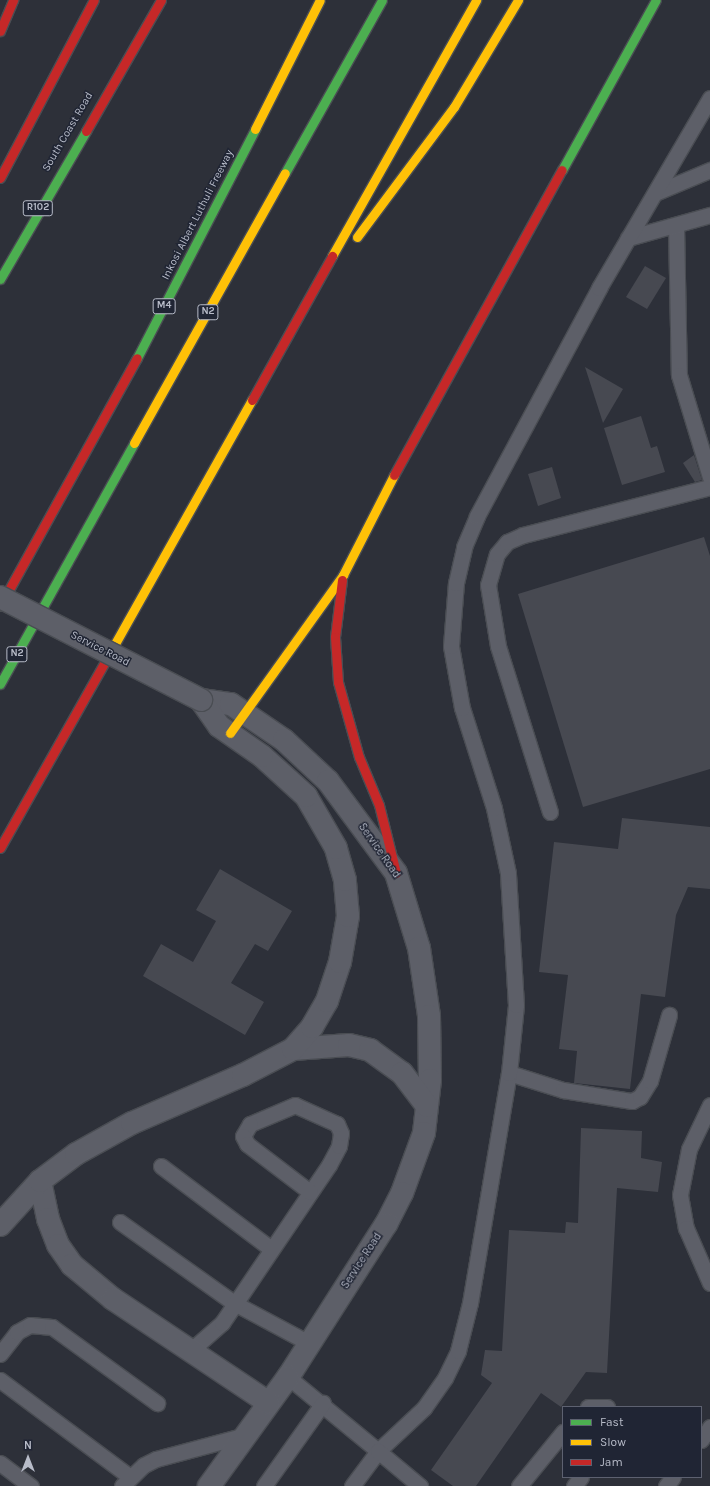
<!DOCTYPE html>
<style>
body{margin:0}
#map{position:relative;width:710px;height:1486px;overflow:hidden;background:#2d3039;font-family:Karla,sans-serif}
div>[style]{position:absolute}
.building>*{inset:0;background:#474951}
.roads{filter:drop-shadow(1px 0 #4a4d53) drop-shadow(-1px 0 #4a4d53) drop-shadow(0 1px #4a4d53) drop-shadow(0 -1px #4a4d53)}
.lane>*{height:15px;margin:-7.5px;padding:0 7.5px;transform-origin:7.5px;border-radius:7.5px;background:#5d5f68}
.street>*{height:22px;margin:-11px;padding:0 11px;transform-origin:11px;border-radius:11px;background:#5d5f68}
.fast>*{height:9px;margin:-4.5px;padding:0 4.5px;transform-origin:4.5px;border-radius:4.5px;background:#4caf50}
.slow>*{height:9px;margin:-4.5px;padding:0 4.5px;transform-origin:4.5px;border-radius:4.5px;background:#ffc107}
.jam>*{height:9px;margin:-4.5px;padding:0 4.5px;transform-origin:4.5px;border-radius:4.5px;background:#c62828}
.bridges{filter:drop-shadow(1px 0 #4a4d53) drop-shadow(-1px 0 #4a4d53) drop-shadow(0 1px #4a4d53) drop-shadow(0 -1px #4a4d53)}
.street-bridge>*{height:22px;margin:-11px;padding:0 11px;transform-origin:11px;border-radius:11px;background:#5d5f68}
span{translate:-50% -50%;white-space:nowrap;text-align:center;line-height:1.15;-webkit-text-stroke:3px #202534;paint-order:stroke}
.shield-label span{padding:1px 3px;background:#202534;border:1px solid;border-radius:3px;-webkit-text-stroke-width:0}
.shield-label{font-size:10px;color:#b8bcc9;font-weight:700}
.street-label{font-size:11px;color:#b8bcc9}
.legend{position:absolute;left:562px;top:1406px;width:140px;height:72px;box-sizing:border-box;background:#202534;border:1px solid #5d6170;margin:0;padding:5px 7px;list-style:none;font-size:12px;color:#b8bcc9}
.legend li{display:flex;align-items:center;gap:8px;height:20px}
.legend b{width:20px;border:1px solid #5d6170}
.north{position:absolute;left:8px;top:1438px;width:40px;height:40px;-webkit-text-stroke:3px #202534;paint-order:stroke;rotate:0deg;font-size:11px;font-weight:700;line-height:16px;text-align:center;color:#b8bcc9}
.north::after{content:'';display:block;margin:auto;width:14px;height:18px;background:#b8bcc9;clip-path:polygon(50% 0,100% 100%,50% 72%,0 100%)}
</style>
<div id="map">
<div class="building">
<i style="clip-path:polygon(645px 266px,666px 278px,647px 309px,626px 297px)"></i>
<i style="clip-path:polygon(585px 367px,623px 389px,603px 423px)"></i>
<i style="clip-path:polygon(641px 416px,651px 448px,657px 446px,665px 472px,622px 485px,604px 428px)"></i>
<i style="clip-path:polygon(694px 455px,702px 480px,695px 482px,683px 463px)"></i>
<i style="clip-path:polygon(552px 467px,561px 498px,538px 506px,528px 474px)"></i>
<i style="clip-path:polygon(704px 537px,710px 556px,710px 769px,583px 807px,518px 594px)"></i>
<i style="clip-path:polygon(622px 818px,710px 827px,710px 889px,688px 887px,676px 915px,665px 997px,641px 994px,630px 1089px,574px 1083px,577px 1051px,559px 1049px,568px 975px,539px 972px,554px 842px,618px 849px)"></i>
<i style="clip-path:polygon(220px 869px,292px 911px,268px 951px,255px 944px,231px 983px,264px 1002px,245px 1035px,143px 976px,161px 944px,193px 962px,216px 921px,196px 910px)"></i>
<i style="clip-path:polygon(581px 1128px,642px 1131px,641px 1158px,662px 1162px,658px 1192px,617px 1188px,607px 1373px,586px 1372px,561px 1407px,541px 1393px,476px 1486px,453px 1486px,431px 1470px,492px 1383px,481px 1375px,485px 1350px,502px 1351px,509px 1230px,565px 1233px,566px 1222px,578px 1223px)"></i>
</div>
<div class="roads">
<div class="lane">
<i style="left:655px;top:193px;width:60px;rotate:-22.7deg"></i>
<i style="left:676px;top:225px;width:150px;rotate:88.9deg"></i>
<i style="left:679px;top:375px;width:107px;rotate:73.1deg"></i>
<i style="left:628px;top:238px;width:85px;rotate:-15.7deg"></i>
<i style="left:550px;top:812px;width:174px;rotate:-107.4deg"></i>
<i style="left:498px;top:646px;width:62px;rotate:-99.3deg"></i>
<i style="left:488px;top:585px;width:32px;rotate:-74deg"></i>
<i style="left:497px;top:554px;width:16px;rotate:-50deg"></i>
<i style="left:507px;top:542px;width:17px;rotate:-24deg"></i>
<i style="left:523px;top:535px;width:193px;rotate:-14.4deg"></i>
<i style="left:509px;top:1073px;width:57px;rotate:17.5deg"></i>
<i style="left:563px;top:1090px;width:70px;rotate:9.1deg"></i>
<i style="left:632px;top:1101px;width:9px;rotate:-27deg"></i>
<i style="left:640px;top:1097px;width:19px;rotate:-58deg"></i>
<i style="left:650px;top:1081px;width:69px;rotate:-73.9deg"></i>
<i style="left:710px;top:1105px;width:49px;rotate:115.5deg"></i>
<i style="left:689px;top:1149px;width:47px;rotate:101.1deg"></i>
<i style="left:680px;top:1195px;width:34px;rotate:80deg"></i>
<i style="left:686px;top:1228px;width:60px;rotate:66.4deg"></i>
<i style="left:161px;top:1166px;width:136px;rotate:37deg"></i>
<i style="left:120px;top:1222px;width:140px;rotate:35.4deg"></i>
<i style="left:234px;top:1303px;width:83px;rotate:28.1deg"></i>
<i style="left:189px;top:1352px;width:44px;rotate:-41.3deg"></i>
<i style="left:222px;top:1323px;width:191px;rotate:-55.9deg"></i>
<i style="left:329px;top:1165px;width:21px;rotate:-62deg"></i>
<i style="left:339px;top:1146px;width:13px;rotate:-81deg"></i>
<i style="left:341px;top:1133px;width:10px;rotate:-114deg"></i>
<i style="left:337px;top:1124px;width:46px;rotate:-155.7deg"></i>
<i style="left:295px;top:1105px;width:49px;rotate:157.1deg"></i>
<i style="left:250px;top:1124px;width:14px;rotate:120deg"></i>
<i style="left:243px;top:1136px;width:9px;rotate:63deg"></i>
<i style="left:247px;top:1144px;width:79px;rotate:37.3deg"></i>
<i style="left:0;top:1354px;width:28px;rotate:-52deg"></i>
<i style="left:17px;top:1332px;width:15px;rotate:-28deg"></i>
<i style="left:30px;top:1325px;width:22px;rotate:5deg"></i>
<i style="left:52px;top:1327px;width:130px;rotate:35.9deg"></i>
<i style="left:288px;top:1377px;width:117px;rotate:39.4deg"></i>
<i style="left:378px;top:1451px;width:63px;rotate:-43.1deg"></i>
<i style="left:424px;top:1408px;width:37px;rotate:-55deg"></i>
<i style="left:445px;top:1378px;width:30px;rotate:-64deg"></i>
<i style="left:458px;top:1351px;width:49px;rotate:-76deg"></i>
<i style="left:470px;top:1303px;width:233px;rotate:-80.4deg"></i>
<i style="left:509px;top:1073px;width:68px;rotate:-84.1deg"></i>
<i style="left:516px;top:1005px;width:132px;rotate:-93.5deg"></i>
<i style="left:508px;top:873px;width:66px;rotate:-102.2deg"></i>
<i style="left:494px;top:808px;width:105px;rotate:-107.7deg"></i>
<i style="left:462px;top:708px;width:63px;rotate:-100.1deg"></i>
<i style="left:451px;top:646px;width:63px;rotate:-85.5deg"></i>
<i style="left:456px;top:583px;width:37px;rotate:-77deg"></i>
<i style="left:464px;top:547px;width:34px;rotate:-67deg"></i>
<i style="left:477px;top:516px;width:259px;rotate:-61.8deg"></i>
<i style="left:599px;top:288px;width:220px;rotate:-59.7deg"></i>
<i style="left:0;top:1380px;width:162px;rotate:36.7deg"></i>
<i style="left:588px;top:1407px;width:19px"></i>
<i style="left:701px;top:1440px;width:16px;rotate:-55deg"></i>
<i style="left:0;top:1463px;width:39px;rotate:37deg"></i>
<i style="left:122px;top:1486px;width:30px;rotate:-44deg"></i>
<i style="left:144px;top:1465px;width:13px;rotate:-27deg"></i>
<i style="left:156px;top:1459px;width:93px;rotate:-14.9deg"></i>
<i style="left:264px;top:1486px;width:102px;rotate:-54.6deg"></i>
<i style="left:352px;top:1486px;width:44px;rotate:-53.4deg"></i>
<i style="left:378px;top:1451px;width:55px;rotate:39.8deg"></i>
<i style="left:519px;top:1486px;width:70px;rotate:-50.8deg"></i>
<i style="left:574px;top:1486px;width:11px;rotate:-52deg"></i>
<i style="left:666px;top:1486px;width:11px;rotate:-52deg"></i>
</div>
<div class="street">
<i style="left:201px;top:700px;width:30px;rotate:8deg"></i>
<i style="left:231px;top:704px;width:64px;rotate:34.2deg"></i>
<i style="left:284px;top:740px;width:60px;rotate:43deg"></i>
<i style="left:328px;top:781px;width:114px;rotate:53.5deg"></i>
<i style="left:396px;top:873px;width:78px;rotate:73deg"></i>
<i style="left:419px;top:948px;width:69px;rotate:81.6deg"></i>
<i style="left:429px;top:1016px;width:64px;rotate:89.1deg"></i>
<i style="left:430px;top:1080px;width:53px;rotate:96.5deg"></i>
<i style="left:424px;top:1133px;width:64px;rotate:110.1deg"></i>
<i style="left:402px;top:1193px;width:35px;rotate:117deg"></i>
<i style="left:386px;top:1224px;width:182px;rotate:122.6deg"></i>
<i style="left:288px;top:1377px;width:135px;rotate:125.9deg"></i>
<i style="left:293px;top:1049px;width:56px;rotate:-4.1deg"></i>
<i style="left:349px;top:1045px;width:22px;rotate:13deg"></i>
<i style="left:370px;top:1050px;width:39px;rotate:36deg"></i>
<i style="left:402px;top:1073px;width:41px;rotate:52.9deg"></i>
<i style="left:40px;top:1181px;width:39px;rotate:78deg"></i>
<i style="left:48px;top:1219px;width:28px;rotate:69deg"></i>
<i style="left:58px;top:1245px;width:24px;rotate:55deg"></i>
<i style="left:72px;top:1265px;width:53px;rotate:39.7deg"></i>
<i style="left:113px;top:1299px;width:187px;rotate:33.7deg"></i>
<i style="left:0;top:1225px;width:59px;rotate:-47.7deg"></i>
<i style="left:40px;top:1181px;width:45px;rotate:-36.9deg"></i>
<i style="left:76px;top:1154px;width:64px;rotate:-29deg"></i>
<i style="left:132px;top:1123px;width:121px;rotate:-23.4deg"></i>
<i style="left:243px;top:1075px;width:56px;rotate:-27.5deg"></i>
<i style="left:293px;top:1049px;width:29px;rotate:-49deg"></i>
<i style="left:312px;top:1027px;width:30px;rotate:-60deg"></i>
<i style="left:327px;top:1001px;width:41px;rotate:-71.6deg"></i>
<i style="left:340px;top:962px;width:47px;rotate:-80.1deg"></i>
<i style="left:348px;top:916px;width:36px;rotate:-95deg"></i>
<i style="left:345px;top:880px;width:33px;rotate:-106deg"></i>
<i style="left:336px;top:848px;width:60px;rotate:-120deg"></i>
<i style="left:306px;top:796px;width:59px;rotate:-137.7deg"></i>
<i style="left:262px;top:756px;width:52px;rotate:-145.1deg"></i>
<i style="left:219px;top:726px;width:32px;rotate:-125deg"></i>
</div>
<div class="fast">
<i style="left:562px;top:170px;width:194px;rotate:-61.1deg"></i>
<i style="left:285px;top:173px;width:198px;rotate:-60.7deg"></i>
<i style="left:0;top:279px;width:171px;rotate:-59.8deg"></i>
<i style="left:137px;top:358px;width:258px;rotate:-62.7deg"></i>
<i style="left:0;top:684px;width:276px;rotate:-60.9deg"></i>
</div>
<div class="slow">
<i style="left:255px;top:129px;width:144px;rotate:-63.3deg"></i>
<i style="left:357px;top:237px;width:162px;rotate:-53.3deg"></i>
<i style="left:454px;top:107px;width:125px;rotate:-59.1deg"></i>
<i style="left:332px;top:256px;width:294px;rotate:-60.6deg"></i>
<i style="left:134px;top:443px;width:309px;rotate:-60.8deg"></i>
<i style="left:112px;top:649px;width:286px;rotate:-60.7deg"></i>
<i style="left:230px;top:733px;width:194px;rotate:-54.4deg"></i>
<i style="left:343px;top:575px;width:112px;rotate:-63deg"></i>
</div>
<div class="jam">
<i style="left:0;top:31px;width:34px;rotate:-67deg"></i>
<i style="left:86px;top:131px;width:151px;rotate:-60.2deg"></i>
<i style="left:0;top:178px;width:201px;rotate:-62.2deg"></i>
<i style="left:252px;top:400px;width:165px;rotate:-60.9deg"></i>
<i style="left:394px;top:475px;width:348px;rotate:-61.2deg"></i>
<i style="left:342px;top:580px;width:57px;rotate:97deg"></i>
<i style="left:335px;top:637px;width:45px;rotate:86.2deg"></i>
<i style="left:338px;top:682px;width:78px;rotate:74.4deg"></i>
<i style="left:359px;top:757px;width:52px;rotate:67.4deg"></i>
<i style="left:379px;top:805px;width:70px;rotate:76deg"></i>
<i style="left:0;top:606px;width:283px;rotate:-61.1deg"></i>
<i style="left:0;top:848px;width:228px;rotate:-60.6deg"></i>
</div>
</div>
<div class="bridges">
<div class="street-bridge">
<i style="left:0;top:597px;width:226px;rotate:27.1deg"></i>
</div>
</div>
<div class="shield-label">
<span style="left:38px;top:208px">R102</span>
<span style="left:164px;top:306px">M4</span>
<span style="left:208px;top:312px">N2</span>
<span style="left:17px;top:654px">N2</span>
</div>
<div class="street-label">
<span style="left:68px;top:132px;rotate:-60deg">South Coast Road</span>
<span style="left:198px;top:215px;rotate:-63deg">Inkosi Albert Luthuli Freeway</span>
<span style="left:100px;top:649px;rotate:27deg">Service Road</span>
<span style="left:379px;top:851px;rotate:55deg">Service Road</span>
<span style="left:362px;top:1261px;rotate:-57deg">Service Road</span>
</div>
<ul class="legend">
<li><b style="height:5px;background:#4caf50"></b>Fast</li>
<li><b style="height:5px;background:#ffc107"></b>Slow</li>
<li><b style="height:5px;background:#c62828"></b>Jam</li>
</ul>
<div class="north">N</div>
</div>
